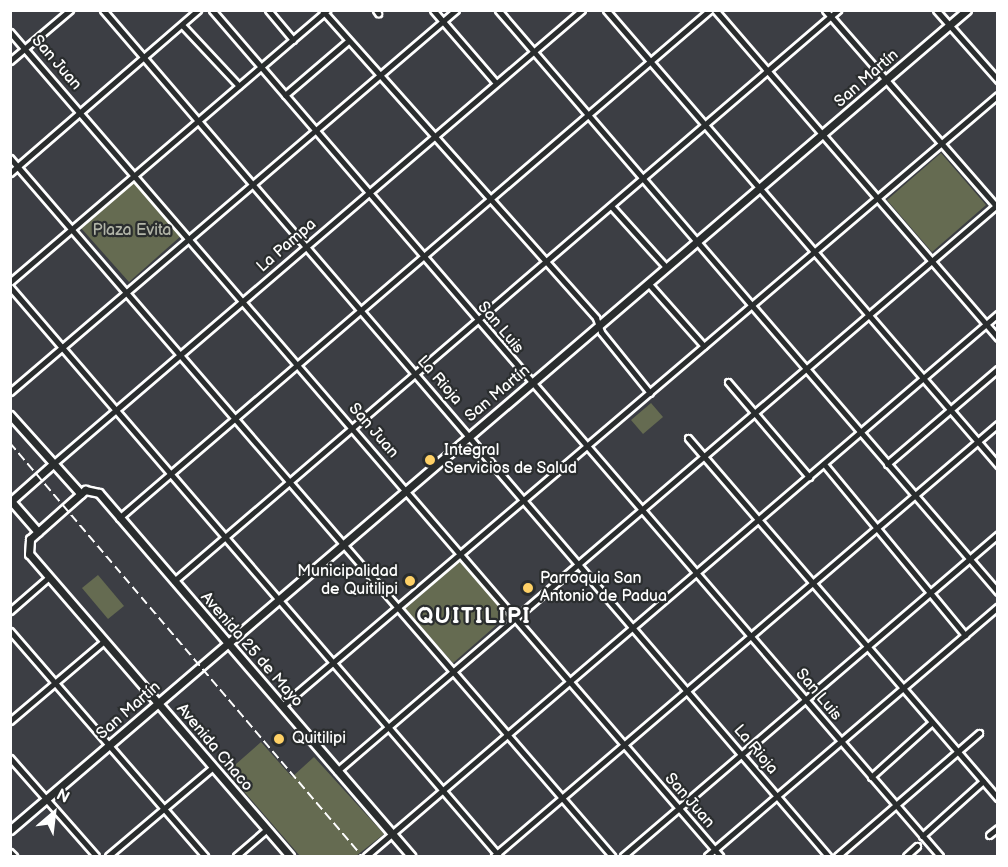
<!DOCTYPE html>
<meta charset="utf-8">
<style>
body{margin:0}
#map{position:relative;width:1008px;height:867px;overflow:hidden;background:#3c3e44;font-family:"Balsamiq Sans",sans-serif}
div>[style]{position:absolute}
.green>*{inset:0;background:#656b51}
.roads{filter:drop-shadow(2px 0 #fff) drop-shadow(-2px 0 #fff) drop-shadow(0 2px #fff) drop-shadow(0 -2px #fff)}
.minor>*{height:5px;margin:-2.5px;padding:0 2.5px;transform-origin:2.5px;border-radius:2.5px;background:#2a2d2e}
.tertiary>*{height:7px;margin:-3.5px;padding:0 3.5px;transform-origin:3.5px;border-radius:3.5px;background:#2a2d2e}
.rail>*{height:1.5px;margin-top:-0.75px;transform-origin:0;background:repeating-linear-gradient(90deg,#fff 0 9px,transparent 0 13.5px)}
.dots>*{width:16px;height:16px;translate:-50% -50%;box-sizing:border-box;border:3px solid #2a2d2e;border-radius:50%}
span{translate:-50% -50%;white-space:nowrap;text-align:center;line-height:1.15;-webkit-text-stroke:4.5px #2a2d2e;paint-order:stroke}
.street-label{font-size:16px;color:#fff}
.park-label{font-size:16px;color:#b2b5a8}
.poi-label{font-size:16px;color:#fff}
.left{translate:0 -50%;text-align:left}
.right{translate:-100% -50%;text-align:right}
.district-label{font-size:22px;color:#fff;font-weight:700;letter-spacing:1.5px}
.frame{position:absolute;inset:0;border:12px solid #fff;pointer-events:none}
.north{position:absolute;left:24px;top:783px;width:60px;height:60px;-webkit-text-stroke:4px #2a2d2e;paint-order:stroke;rotate:28deg;font-size:16px;font-weight:700;line-height:24px;text-align:center;color:#fff}
.north::after{content:'';display:block;margin:auto;width:21px;height:27px;background:#fff;clip-path:polygon(50% 0,100% 100%,50% 72%,0 100%)}
</style>
<div id="map">
<div class="green">
<i style="clip-path:polygon(941px 153px,986px 205px,932px 252px,887px 200px)"></i>
<i style="clip-path:polygon(135px 181px,182px 235px,129px 282px,81px 228px)"></i>
<i style="clip-path:polygon(651px 403px,663px 417px,643px 434px,631px 420px)"></i>
<i style="clip-path:polygon(460px 561px,508px 615px,453px 663px,405px 609px)"></i>
<i style="clip-path:polygon(98px 575px,124px 606px,108px 619px,82px 588px)"></i>
<i style="clip-path:polygon(261px 742px,292px 777px,314px 757px,384px 834px,356px 856px,300px 856px,227px 772px)"></i>
</div>
<div class="roads">
<div class="minor">
<i style="left:103px;top:10px;width:1114px;rotate:49.4deg"></i>
<i style="left:212px;top:10px;width:1116px;rotate:49.29deg"></i>
<i style="left:268px;top:10px;width:39px;rotate:50deg"></i>
<i style="left:322px;top:10px;width:412px;rotate:48.3deg"></i>
<i style="left:596px;top:318px;width:15px;rotate:70deg"></i>
<i style="left:601px;top:332px;width:78px;rotate:51.2deg"></i>
<i style="left:376px;top:10px;width:4px;rotate:56deg"></i>
<i style="left:433px;top:10px;width:96px;rotate:49.2deg"></i>
<i style="left:498px;top:10px;width:767px;rotate:49.33deg"></i>
<i style="left:606px;top:10px;width:601px;rotate:49.25deg"></i>
<i style="left:715px;top:10px;width:433px;rotate:49.2deg"></i>
<i style="left:825px;top:10px;width:260px;rotate:48.9deg"></i>
<i style="left:936px;top:10px;width:94px;rotate:48.5deg"></i>
<i style="left:182px;top:25px;width:83px;rotate:46.9deg"></i>
<i style="left:10px;top:32px;width:1088px;rotate:49.25deg"></i>
<i style="left:10px;top:61px;width:79px;rotate:-40.4deg"></i>
<i style="left:285px;top:95px;width:83px;rotate:-40.6deg"></i>
<i style="left:10px;top:158px;width:922px;rotate:49.22deg"></i>
<i style="left:10px;top:173px;width:249px;rotate:-40.9deg"></i>
<i style="left:611px;top:206px;width:82px;rotate:48deg"></i>
<i style="left:10px;top:282px;width:418px;rotate:-40.6deg"></i>
<i style="left:648px;top:283px;width:84px;rotate:48.4deg"></i>
<i style="left:10px;top:287px;width:750px;rotate:49.32deg"></i>
<i style="left:728px;top:382px;width:125px;rotate:49.5deg"></i>
<i style="left:10px;top:392px;width:587px;rotate:-40.58deg"></i>
<i style="left:688px;top:438px;width:475px;rotate:49.3deg"></i>
<i style="left:53px;top:464px;width:697px;rotate:-40.64deg"></i>
<i style="left:824px;top:464px;width:222px;rotate:50.5deg"></i>
<i style="left:887px;top:464px;width:146px;rotate:-40.6deg"></i>
<i style="left:119px;top:518px;width:779px;rotate:-40.68deg"></i>
<i style="left:174px;top:581px;width:876px;rotate:-40.69deg"></i>
<i style="left:10px;top:611px;width:50px;rotate:-41deg"></i>
<i style="left:10px;top:631px;width:298px;rotate:49.1deg"></i>
<i style="left:282px;top:706px;width:941px;rotate:-40.48deg"></i>
<i style="left:10px;top:721px;width:123px;rotate:-40.4deg"></i>
<i style="left:10px;top:758px;width:130px;rotate:48.7deg"></i>
<i style="left:337px;top:771px;width:871px;rotate:-40.62deg"></i>
<i style="left:871px;top:777px;width:82px;rotate:-42deg"></i>
<i style="left:989px;top:835px;width:11px;rotate:-38deg"></i>
<i style="left:922px;top:836px;width:82px;rotate:-42deg"></i>
<i style="left:10px;top:852px;width:6px;rotate:45deg"></i>
<i style="left:108px;top:856px;width:138px;rotate:-40.3deg"></i>
<i style="left:236px;top:856px;width:40px;rotate:-41deg"></i>
<i style="left:366px;top:856px;width:833px;rotate:-40.62deg"></i>
<i style="left:494px;top:856px;width:664px;rotate:-40.6deg"></i>
<i style="left:623px;top:856px;width:494px;rotate:-40.6deg"></i>
<i style="left:707px;top:856px;width:383px;rotate:-40.6deg"></i>
<i style="left:837px;top:856px;width:188px;rotate:-40.9deg"></i>
<i style="left:906px;top:856px;width:15px;rotate:-42deg"></i>
</div>
<div class="tertiary">
<i style="left:10px;top:415px;width:106px;rotate:48.1deg"></i>
<i style="left:11px;top:501px;width:41px;rotate:48.9deg"></i>
<i style="left:10px;top:502px;width:57px;rotate:-41.5deg"></i>
<i style="left:10px;top:830px;width:1260px;rotate:-40.59deg"></i>
<i style="left:290px;top:856px;width:399px;rotate:-130.8deg"></i>
<i style="left:29px;top:554px;width:15px;rotate:-86deg"></i>
<i style="left:30px;top:539px;width:74px;rotate:-41.7deg"></i>
<i style="left:85px;top:490px;width:14px;rotate:12deg"></i>
<i style="left:99px;top:493px;width:479px;rotate:49.3deg"></i>
</div>
</div>
<div class="rail">
<i style="left:10px;top:443px;width:543px;rotate:49.56deg"></i>
</div>
<div class="dots">
<i style="left:430px;top:460px;background:#ffd166"></i>
<i style="left:410px;top:581px;background:#ffd166"></i>
<i style="left:528px;top:588px;background:#ffd166"></i>
<i style="left:279px;top:739px;background:#ffd166"></i>
</div>
<div class="street-label">
<span style="left:56px;top:63px;rotate:49deg">San Juan</span>
<span style="left:867px;top:79px;rotate:-41deg">San Martín</span>
<span style="left:287px;top:246px;rotate:-41deg">La Pampa</span>
<span style="left:500px;top:328px;rotate:50deg">San Luis</span>
<span style="left:439px;top:381px;rotate:49deg">La Rioja</span>
<span style="left:498px;top:394px;rotate:-40deg">San Martín</span>
<span style="left:373px;top:431px;rotate:49deg">San Juan</span>
<span style="left:251px;top:650px;rotate:49deg">Avenida 25 de Mayo</span>
<span style="left:818px;top:695px;rotate:50deg">San Luis</span>
<span style="left:129px;top:711px;rotate:-41deg">San Martín</span>
<span style="left:214px;top:748px;rotate:50deg">Avenida Chaco</span>
<span style="left:755px;top:750px;rotate:50deg">La Rioja</span>
<span style="left:689px;top:801px;rotate:49deg">San Juan</span>
</div>
<div class="park-label">
<span style="left:132px;top:231px">Plaza Evita</span>
</div>
<div class="poi-label">
<span class="left" style="left:444px;top:460px">Integral<br>Servicios de Salud</span>
<span class="right" style="left:398px;top:581px">Municipalidad<br>de Quitilipi</span>
<span class="left" style="left:540px;top:588px">Parroquia San<br>Antonio de Padua</span>
<span class="left" style="left:292px;top:739px">Quitilipi</span>
</div>
<div class="district-label">
<span style="left:474px;top:617px">QUITILIPI</span>
</div>
<div class="frame"></div>
<div class="north">N</div>
</div>
